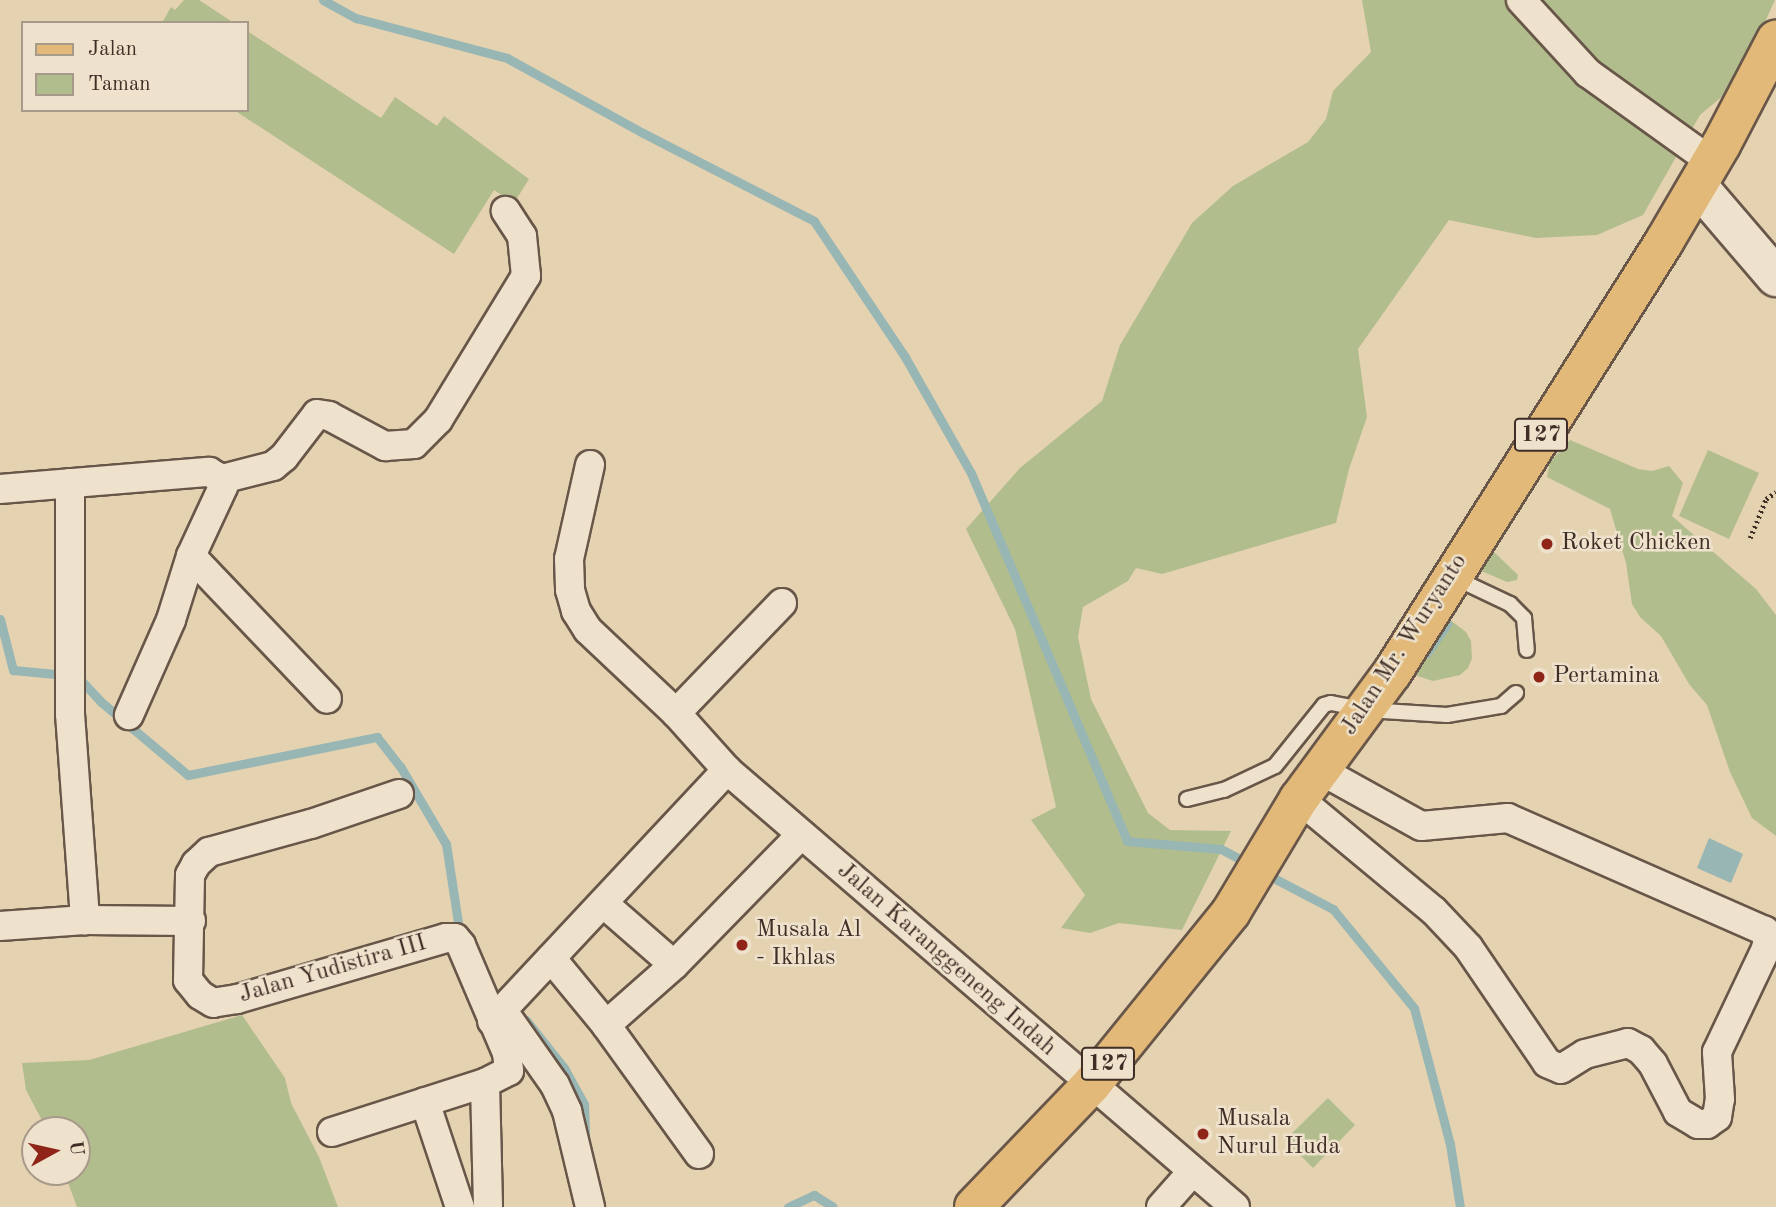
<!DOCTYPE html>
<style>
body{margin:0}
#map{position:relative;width:1776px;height:1207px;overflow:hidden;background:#e5d2b1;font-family:"Old Standard TT",serif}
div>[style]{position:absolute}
.green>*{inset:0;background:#b2bd8d}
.water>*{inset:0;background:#98b6b4}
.stream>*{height:9px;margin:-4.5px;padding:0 4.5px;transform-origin:4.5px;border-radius:4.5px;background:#98b6b4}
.path>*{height:4.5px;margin-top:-2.25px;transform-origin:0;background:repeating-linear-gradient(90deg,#3f2d26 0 2px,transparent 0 5.5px)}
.roads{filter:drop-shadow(2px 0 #685649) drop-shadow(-2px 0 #685649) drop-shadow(0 2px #685649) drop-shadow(0 -2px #685649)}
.lane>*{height:14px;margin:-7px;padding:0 7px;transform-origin:7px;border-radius:7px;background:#eee2cc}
.street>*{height:28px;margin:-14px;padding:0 14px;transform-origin:14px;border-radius:14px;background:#eee2cc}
.secondary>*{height:38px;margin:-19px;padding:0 19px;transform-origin:19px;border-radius:19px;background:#eee2cc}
.primary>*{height:38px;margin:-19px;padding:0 19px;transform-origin:19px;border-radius:19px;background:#e2b978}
.dots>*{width:19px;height:19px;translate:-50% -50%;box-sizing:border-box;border:4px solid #eee2cc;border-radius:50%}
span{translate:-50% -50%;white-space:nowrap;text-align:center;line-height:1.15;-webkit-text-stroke:5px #eee2cc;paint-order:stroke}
.shield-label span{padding:2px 5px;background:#eee2cc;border:2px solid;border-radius:5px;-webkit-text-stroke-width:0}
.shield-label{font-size:23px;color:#3f2d26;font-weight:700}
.poi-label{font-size:24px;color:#3f2d26}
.left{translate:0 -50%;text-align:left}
.street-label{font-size:24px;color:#3f2d26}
.legend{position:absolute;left:21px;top:21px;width:228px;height:91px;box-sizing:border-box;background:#eee2cc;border:2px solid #a89a8a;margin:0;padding:9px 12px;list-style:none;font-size:21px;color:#3f2d26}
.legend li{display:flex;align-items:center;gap:14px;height:35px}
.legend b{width:35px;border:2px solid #a89a8a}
.north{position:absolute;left:21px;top:1116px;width:70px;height:70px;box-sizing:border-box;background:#eee2cc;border:2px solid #a89a8a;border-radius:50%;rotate:82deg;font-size:19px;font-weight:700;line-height:28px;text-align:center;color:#3f2d26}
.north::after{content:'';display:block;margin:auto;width:24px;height:32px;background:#8f2418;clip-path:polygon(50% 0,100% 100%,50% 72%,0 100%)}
</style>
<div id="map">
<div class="green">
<i style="clip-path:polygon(184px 0,199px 0,234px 23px,162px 23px,171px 7px,175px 10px)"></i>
<i style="clip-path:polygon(1362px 0,1775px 0,1736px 85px,1700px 115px,1643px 215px,1597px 235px,1536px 238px,1449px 220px,1358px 349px,1367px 417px,1349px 469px,1336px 523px,1162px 574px,1136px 568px,1128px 581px,1083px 607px,1078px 637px,1091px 699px,1148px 813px,1170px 830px,1231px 831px,1182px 930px,1119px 923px,1090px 933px,1061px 928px,1085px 895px,1031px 820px,1056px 807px,1015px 629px,966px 529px,1020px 468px,1102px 401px,1120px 345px,1192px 223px,1233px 186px,1308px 142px,1326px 119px,1333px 91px,1371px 52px)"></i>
<i style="clip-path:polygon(247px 31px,381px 118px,395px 97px,437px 126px,444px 116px,529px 179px,514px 203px,494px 190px,454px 254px,234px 110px,247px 110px)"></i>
<i style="clip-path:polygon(1570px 440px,1638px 469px,1652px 471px,1669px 466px,1683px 483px,1672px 516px,1756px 589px,1776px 615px,1776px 836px,1752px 818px,1730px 772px,1707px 705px,1689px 684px,1661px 636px,1640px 617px,1632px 604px,1626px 563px,1610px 509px,1547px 477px,1550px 462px)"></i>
<i style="clip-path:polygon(1708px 450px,1759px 473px,1729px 539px,1679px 516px)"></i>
<i style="clip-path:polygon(1493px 551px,1518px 575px,1517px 580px,1507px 582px,1479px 570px)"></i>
<i style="clip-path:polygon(1445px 616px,1466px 632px,1471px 641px,1472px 658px,1468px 668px,1460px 675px,1433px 681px,1405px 672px)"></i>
<i style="clip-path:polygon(242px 1015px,285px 1078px,291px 1103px,319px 1157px,338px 1207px,77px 1207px,64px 1172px,77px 1172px,77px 1130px,47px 1130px,26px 1090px,22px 1063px,89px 1060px)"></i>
<i style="clip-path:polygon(1328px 1098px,1355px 1125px,1313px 1168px,1285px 1140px)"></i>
</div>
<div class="water">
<i style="clip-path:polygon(1709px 838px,1743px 854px,1731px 883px,1697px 868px)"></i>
</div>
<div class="stream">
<i style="left:323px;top:0;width:38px;rotate:29deg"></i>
<i style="left:356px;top:18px;width:156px;rotate:14.8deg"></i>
<i style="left:507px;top:58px;width:155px;rotate:28.9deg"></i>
<i style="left:643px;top:133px;width:192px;rotate:27.2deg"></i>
<i style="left:814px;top:221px;width:164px;rotate:56.2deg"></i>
<i style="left:905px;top:357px;width:133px;rotate:60.4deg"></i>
<i style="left:971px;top:473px;width:400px;rotate:67deg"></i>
<i style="left:1127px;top:841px;width:94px;rotate:4.9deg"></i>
<i style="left:1221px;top:849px;width:34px;rotate:28deg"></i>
<i style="left:0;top:619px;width:53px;rotate:75.7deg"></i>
<i style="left:13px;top:670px;width:64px;rotate:5.4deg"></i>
<i style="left:77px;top:676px;width:34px;rotate:47deg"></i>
<i style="left:100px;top:701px;width:115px;rotate:40.1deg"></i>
<i style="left:188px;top:775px;width:193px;rotate:-11.4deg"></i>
<i style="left:377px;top:737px;width:37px;rotate:52deg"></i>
<i style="left:400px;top:766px;width:91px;rotate:59.5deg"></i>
<i style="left:446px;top:844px;width:92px;rotate:81.3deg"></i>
<i style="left:1426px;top:654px;width:37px;rotate:-55deg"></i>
<i style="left:1266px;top:874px;width:76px;rotate:27.6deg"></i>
<i style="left:1333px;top:909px;width:128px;rotate:50.7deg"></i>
<i style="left:1414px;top:1008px;width:141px;rotate:75.2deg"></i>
<i style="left:1450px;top:1144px;width:64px;rotate:81deg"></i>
<i style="left:526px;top:1020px;width:61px;rotate:51.6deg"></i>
<i style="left:564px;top:1068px;width:41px;rotate:60.9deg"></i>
<i style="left:584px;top:1104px;width:31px;rotate:88deg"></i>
<i style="left:788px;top:1207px;width:29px;rotate:-25deg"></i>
<i style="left:814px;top:1195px;width:22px;rotate:32deg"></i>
</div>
<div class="path">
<i style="left:1750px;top:538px;width:42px;rotate:-67.7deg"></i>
<i style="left:1766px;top:499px;width:12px;rotate:-35deg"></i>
</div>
<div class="roads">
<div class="lane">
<i style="left:1455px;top:578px;width:61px;rotate:25.3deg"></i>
<i style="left:1510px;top:604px;width:20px;rotate:45deg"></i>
<i style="left:1524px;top:618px;width:32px;rotate:85deg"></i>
<i style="left:1187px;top:799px;width:38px;rotate:-14deg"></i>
<i style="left:1224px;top:790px;width:56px;rotate:-25.2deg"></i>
<i style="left:1275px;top:766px;width:78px;rotate:-51.2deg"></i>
<i style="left:1324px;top:705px;width:7px;rotate:-16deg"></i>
<i style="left:1331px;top:703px;width:37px;rotate:11deg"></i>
<i style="left:1367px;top:710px;width:80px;rotate:3.6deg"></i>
<i style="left:1447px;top:715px;width:55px;rotate:-9.5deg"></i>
<i style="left:1501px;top:706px;width:20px;rotate:-41deg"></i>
</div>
<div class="street">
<i style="left:1521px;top:0;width:99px;rotate:47.5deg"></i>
<i style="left:1588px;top:73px;width:153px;rotate:35.7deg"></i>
<i style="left:590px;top:465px;width:96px;rotate:102.6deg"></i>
<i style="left:569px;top:559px;width:31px;rotate:88deg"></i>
<i style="left:570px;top:590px;width:22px;rotate:74deg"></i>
<i style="left:576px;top:611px;width:22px;rotate:58deg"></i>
<i style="left:588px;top:630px;width:121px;rotate:43.3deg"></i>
<i style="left:222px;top:479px;width:53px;rotate:-14.3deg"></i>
<i style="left:273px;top:466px;width:14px;rotate:-39deg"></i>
<i style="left:284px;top:457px;width:54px;rotate:-52.5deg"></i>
<i style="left:317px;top:414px;width:12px;rotate:9deg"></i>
<i style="left:329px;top:416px;width:64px;rotate:28.2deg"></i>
<i style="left:385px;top:446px;width:29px;rotate:-4deg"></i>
<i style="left:414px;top:444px;width:34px;rotate:-45deg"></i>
<i style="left:438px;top:420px;width:169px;rotate:-58.6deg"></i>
<i style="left:526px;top:276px;width:40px;rotate:-95.7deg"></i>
<i style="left:522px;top:236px;width:30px;rotate:-123deg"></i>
<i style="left:70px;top:483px;width:231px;rotate:90deg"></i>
<i style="left:70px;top:714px;width:207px;rotate:85.8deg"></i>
<i style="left:0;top:489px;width:210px;rotate:-4.7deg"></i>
<i style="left:209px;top:472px;width:15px;rotate:28deg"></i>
<i style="left:222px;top:479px;width:8px;rotate:83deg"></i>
<i style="left:223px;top:487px;width:76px;rotate:114.9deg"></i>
<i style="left:191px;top:556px;width:67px;rotate:107.4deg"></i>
<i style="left:171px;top:620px;width:104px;rotate:113.9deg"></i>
<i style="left:191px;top:556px;width:197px;rotate:46.4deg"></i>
<i style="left:782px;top:603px;width:153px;rotate:133.9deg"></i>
<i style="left:676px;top:713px;width:76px;rotate:48.2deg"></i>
<i style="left:727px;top:770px;width:670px;rotate:40.7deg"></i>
<i style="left:1299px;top:799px;width:175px;rotate:39.7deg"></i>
<i style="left:1434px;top:911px;width:50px;rotate:46.6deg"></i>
<i style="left:1468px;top:947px;width:140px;rotate:55.7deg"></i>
<i style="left:1547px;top:1063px;width:15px;rotate:23deg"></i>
<i style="left:1561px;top:1069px;width:28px;rotate:-32deg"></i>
<i style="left:1585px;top:1054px;width:44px;rotate:-14.3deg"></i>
<i style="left:1628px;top:1043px;width:15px;rotate:28deg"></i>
<i style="left:1641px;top:1050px;width:18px;rotate:49deg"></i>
<i style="left:1653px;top:1064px;width:54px;rotate:62.5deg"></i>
<i style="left:1678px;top:1112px;width:23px;rotate:31deg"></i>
<i style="left:1698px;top:1124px;width:9px"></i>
<i style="left:1707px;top:1124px;width:12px;rotate:-35deg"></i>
<i style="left:1717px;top:1117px;width:18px;rotate:-81deg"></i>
<i style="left:1720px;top:1099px;width:47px;rotate:-93.7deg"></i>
<i style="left:1717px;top:1052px;width:114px;rotate:-64.6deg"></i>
<i style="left:1766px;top:949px;width:11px;rotate:-80deg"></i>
<i style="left:1768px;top:938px;width:8px;rotate:-113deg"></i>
<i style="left:1765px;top:931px;width:281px;rotate:-156.3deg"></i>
<i style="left:1508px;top:818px;width:87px;rotate:174.7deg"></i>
<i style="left:1421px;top:826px;width:115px;rotate:-151deg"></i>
<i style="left:603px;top:903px;width:94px;rotate:41.1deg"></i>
<i style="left:0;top:926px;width:85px;rotate:-4deg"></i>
<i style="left:85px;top:920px;width:106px;rotate:0.5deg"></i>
<i style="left:551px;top:958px;width:87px;rotate:50.6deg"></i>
<i style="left:606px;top:1025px;width:159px;rotate:54.2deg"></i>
<i style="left:503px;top:1011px;width:90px;rotate:54.9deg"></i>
<i style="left:555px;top:1085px;width:29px;rotate:65deg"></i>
<i style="left:567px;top:1111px;width:99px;rotate:76.5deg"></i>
<i style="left:492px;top:1021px;width:344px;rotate:-46.9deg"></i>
<i style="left:606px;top:1025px;width:91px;rotate:-41.4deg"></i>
<i style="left:674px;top:965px;width:182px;rotate:-45.7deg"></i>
<i style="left:485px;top:1083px;width:124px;rotate:88.6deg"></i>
<i style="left:425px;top:1102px;width:111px;rotate:71.6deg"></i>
<i style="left:332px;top:1132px;width:161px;rotate:-17.8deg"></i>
<i style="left:485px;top:1083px;width:27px;rotate:-27deg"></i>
<i style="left:509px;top:1071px;width:18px;rotate:-96deg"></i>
<i style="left:507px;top:1053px;width:117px;rotate:-113.1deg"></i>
<i style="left:461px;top:945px;width:9px;rotate:-131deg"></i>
<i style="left:455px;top:938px;width:9px;rotate:180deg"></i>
<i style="left:446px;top:938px;width:218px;rotate:163.7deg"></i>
<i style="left:237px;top:999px;width:24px;rotate:171deg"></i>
<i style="left:213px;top:1003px;width:15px;rotate:-148deg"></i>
<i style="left:200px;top:995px;width:19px;rotate:-129deg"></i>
<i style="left:188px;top:980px;width:105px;rotate:-88.9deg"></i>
<i style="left:190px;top:875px;width:13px;rotate:-61deg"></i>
<i style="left:196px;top:864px;width:18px;rotate:-43deg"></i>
<i style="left:209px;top:852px;width:106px;rotate:-15.4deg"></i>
<i style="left:311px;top:824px;width:93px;rotate:-18.8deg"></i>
<i style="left:1161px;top:1207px;width:48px;rotate:-48.4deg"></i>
</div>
<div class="secondary">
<i style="left:1698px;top:186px;width:120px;rotate:49.4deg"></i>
</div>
<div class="primary">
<i style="left:974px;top:1207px;width:169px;rotate:-46.2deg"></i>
<i style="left:1091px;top:1085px;width:223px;rotate:-51deg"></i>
<i style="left:1231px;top:912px;width:132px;rotate:-59deg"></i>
<i style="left:1299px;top:799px;width:157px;rotate:-53.6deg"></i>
<i style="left:1392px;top:673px;width:510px;rotate:-57.74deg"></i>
<i style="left:1664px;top:242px;width:113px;rotate:-59.6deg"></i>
<i style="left:1721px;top:145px;width:119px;rotate:-62.4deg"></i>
</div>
</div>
<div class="dots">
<i style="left:1547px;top:544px;background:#8f2418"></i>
<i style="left:1539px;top:677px;background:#8f2418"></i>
<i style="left:742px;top:945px;background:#8f2418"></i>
<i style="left:1203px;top:1134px;background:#8f2418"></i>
</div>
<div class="shield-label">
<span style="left:1541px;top:435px">127</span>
<span style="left:1108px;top:1064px">127</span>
</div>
<div class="poi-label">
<span class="left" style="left:1561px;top:544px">Roket Chicken</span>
<span class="left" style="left:1553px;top:677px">Pertamina</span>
<span class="left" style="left:756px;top:945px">Musala Al<br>- Ikhlas</span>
<span class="left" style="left:1217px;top:1134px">Musala<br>Nurul Huda</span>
</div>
<div class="street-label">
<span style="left:1405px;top:645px;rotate:-57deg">Jalan Mr. Wuryanto</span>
<span style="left:946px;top:960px;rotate:41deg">Jalan Karanggeneng Indah</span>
<span style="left:333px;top:970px;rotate:-16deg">Jalan Yudistira III</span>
</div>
<ul class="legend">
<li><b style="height:9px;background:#e2b978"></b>Jalan</li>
<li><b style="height:19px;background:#b2bd8d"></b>Taman</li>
</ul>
<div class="north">U</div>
</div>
